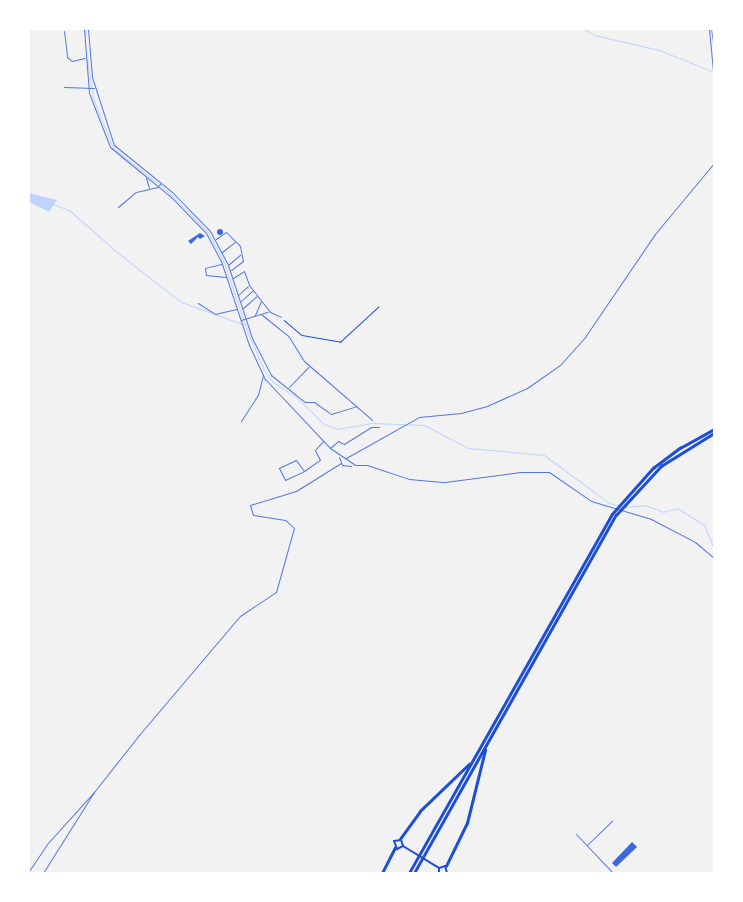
<!DOCTYPE html>
<style>
body{margin:0}
#map{position:relative;width:743px;height:902px;overflow:hidden;background:#f2f2f2;font-family:Inter,sans-serif}
div>[style]{position:absolute}
.water>*{inset:0;background:#bfd3fe}
.stream>*{height:1px;margin:-0.5px;padding:0 0.5px;transform-origin:0.5px;border-radius:0.5px;background:#bfd3fe}
.building>*{inset:0;background:#3d67dc}
.round{border-radius:50%}
.path>*{height:0.5px;margin:-0.25px;padding:0 0.25px;transform-origin:0.25px;border-radius:0.25px;background:#1d4ed8}
.minor>*{height:1px;margin:-0.5px;padding:0 0.5px;transform-origin:0.5px;border-radius:0.5px;background:#5277de}
.tertiary>*{height:1px;margin:-0.5px;padding:0 0.5px;transform-origin:0.5px;border-radius:0.5px;background:#5277de}
.secondary>*{height:2px;margin:-1px;padding:0 1px;transform-origin:1px;border-radius:1px;background:#1d4ed8}
.motorway>*{height:2.5px;margin:-1.25px;padding:0 1.25px;transform-origin:1.25px;border-radius:1.25px;background:#1d4ed8}
.rail>*{height:1px;margin:-0.5px;padding:0 0.5px;transform-origin:0.5px;border-radius:0.5px;background:#7290e2}
span{translate:-50% -50%;white-space:nowrap;text-align:center;line-height:1.15;-webkit-text-stroke:4.5px #fff;paint-order:stroke}
.frame{position:absolute;inset:0;border:30px solid #fff;pointer-events:none}
</style>
<div id="map">
<div class="water">
<i style="clip-path:polygon(29px 193px,57px 200px,49px 212px,29px 202px)"></i>
</div>
<div class="stream">
<i style="left:584px;top:29px;width:12px;rotate:31deg"></i>
<i style="left:594px;top:35px;width:67px;rotate:13deg"></i>
<i style="left:659px;top:50px;width:59px;rotate:21.8deg"></i>
<i style="left:85px;top:38px;width:9px;rotate:-84deg"></i>
<i style="left:87px;top:59px;width:39px;rotate:81deg"></i>
<i style="left:93px;top:98px;width:54px;rotate:68.2deg"></i>
<i style="left:113px;top:148px;width:69px;rotate:38.5deg"></i>
<i style="left:167px;top:191px;width:57px;rotate:45deg"></i>
<i style="left:207px;top:231px;width:33px;rotate:61deg"></i>
<i style="left:223px;top:260px;width:77px;rotate:71.1deg"></i>
<i style="left:248px;top:333px;width:40px;rotate:66.6deg"></i>
<i style="left:264px;top:370px;width:15px;rotate:53deg"></i>
<i style="left:273px;top:382px;width:27px;rotate:33deg"></i>
<i style="left:296px;top:397px;width:39px;rotate:44deg"></i>
<i style="left:324px;top:424px;width:14px;rotate:21deg"></i>
<i style="left:337px;top:429px;width:35px;rotate:-10deg"></i>
<i style="left:371px;top:423px;width:53px;rotate:2.2deg"></i>
<i style="left:424px;top:425px;width:50px;rotate:27.6deg"></i>
<i style="left:468px;top:448px;width:76px;rotate:5.3deg"></i>
<i style="left:544px;top:455px;width:81px;rotate:36.4deg"></i>
<i style="left:609px;top:503px;width:16px;rotate:15deg"></i>
<i style="left:624px;top:507px;width:21px;rotate:-5deg"></i>
<i style="left:645px;top:505px;width:19px;rotate:21deg"></i>
<i style="left:663px;top:512px;width:15px;rotate:-16deg"></i>
<i style="left:677px;top:508px;width:32px;rotate:32deg"></i>
<i style="left:704px;top:525px;width:26px;rotate:67deg"></i>
<i style="left:53px;top:204px;width:17px;rotate:21deg"></i>
<i style="left:69px;top:210px;width:65px;rotate:41.3deg"></i>
<i style="left:118px;top:253px;width:80px;rotate:37.9deg"></i>
<i style="left:181px;top:302px;width:68px;rotate:19.8deg"></i>
</div>
<div class="building">
<i class="round" style="left:217px;top:229px;width:6px;height:6px"></i>
<i style="clip-path:polygon(200px 233px,205px 236px,200px 239px,198px 237px,191px 244px,188px 241px)"></i>
<i style="clip-path:polygon(632px 842px,637px 847px,616px 867px,612px 863px)"></i>
</div>
<div class="path">
<i style="left:284px;top:320px;width:23px;rotate:40deg"></i>
<i style="left:302px;top:335px;width:39px;rotate:10deg"></i>
<i style="left:340px;top:342px;width:52px;rotate:-42.6deg"></i>
</div>
<div class="minor">
<i style="left:88px;top:29px;width:48px;rotate:85.2deg"></i>
<i style="left:92px;top:77px;width:71px;rotate:72.1deg"></i>
<i style="left:114px;top:145px;width:75px;rotate:39deg"></i>
<i style="left:172px;top:192px;width:54px;rotate:45.7deg"></i>
<i style="left:210px;top:231px;width:38px;rotate:62deg"></i>
<i style="left:228px;top:265px;width:77px;rotate:71.8deg"></i>
<i style="left:252px;top:338px;width:42px;rotate:62.8deg"></i>
<i style="left:271px;top:375px;width:43px;rotate:38.5deg"></i>
<i style="left:305px;top:402px;width:9px"></i>
<i style="left:314px;top:402px;width:21px;rotate:35deg"></i>
<i style="left:331px;top:414px;width:27px;rotate:-17deg"></i>
<i style="left:709px;top:29px;width:52px;rotate:84.5deg"></i>
<i style="left:64px;top:31px;width:26px;rotate:83deg"></i>
<i style="left:67px;top:57px;width:6px;rotate:39deg"></i>
<i style="left:72px;top:61px;width:13px;rotate:-13deg"></i>
<i style="left:64px;top:87px;width:30px;rotate:2deg"></i>
<i style="left:146px;top:178px;width:10px;rotate:73deg"></i>
<i style="left:118px;top:207px;width:23px;rotate:-40deg"></i>
<i style="left:136px;top:192px;width:22px;rotate:-13deg"></i>
<i style="left:157px;top:187px;width:6px;rotate:-45deg"></i>
<i style="left:216px;top:239px;width:12px;rotate:-35deg"></i>
<i style="left:226px;top:232px;width:20px;rotate:45deg"></i>
<i style="left:240px;top:246px;width:15px;rotate:79deg"></i>
<i style="left:243px;top:261px;width:15px;rotate:143deg"></i>
<i style="left:222px;top:252px;width:16px;rotate:-38deg"></i>
<i style="left:221px;top:264px;width:16px;rotate:166deg"></i>
<i style="left:205px;top:268px;width:7px;rotate:82deg"></i>
<i style="left:206px;top:275px;width:20px;rotate:6deg"></i>
<i style="left:228px;top:265px;width:16px;rotate:-40deg"></i>
<i style="left:233px;top:278px;width:13px;rotate:-32deg"></i>
<i style="left:244px;top:271px;width:15px;rotate:70deg"></i>
<i style="left:249px;top:285px;width:34px;rotate:52deg"></i>
<i style="left:238px;top:295px;width:13px;rotate:-42deg"></i>
<i style="left:241px;top:301px;width:15px;rotate:-42deg"></i>
<i style="left:198px;top:303px;width:20px;rotate:33deg"></i>
<i style="left:215px;top:314px;width:22px;rotate:-13deg"></i>
<i style="left:243px;top:308px;width:18px;rotate:-41deg"></i>
<i style="left:270px;top:312px;width:12px;rotate:24deg"></i>
<i style="left:261px;top:314px;width:36px;rotate:39deg"></i>
<i style="left:289px;top:337px;width:28px;rotate:58deg"></i>
<i style="left:304px;top:361px;width:90px;rotate:40.9deg"></i>
<i style="left:255px;top:315px;width:15px;rotate:-67deg"></i>
<i style="left:241px;top:320px;width:28px;rotate:-17deg"></i>
<i style="left:289px;top:387px;width:28px;rotate:-46deg"></i>
<i style="left:241px;top:421px;width:31px;rotate:-57deg"></i>
<i style="left:258px;top:395px;width:21px;rotate:-76deg"></i>
<i style="left:330px;top:448px;width:11px;rotate:-41deg"></i>
<i style="left:338px;top:441px;width:7px;rotate:27deg"></i>
<i style="left:344px;top:444px;width:32px;rotate:-32deg"></i>
<i style="left:371px;top:427px;width:8px"></i>
<i style="left:304px;top:471px;width:14px;rotate:-126deg"></i>
<i style="left:296px;top:460px;width:19px;rotate:155deg"></i>
<i style="left:279px;top:468px;width:13px;rotate:63deg"></i>
<i style="left:285px;top:480px;width:21px;rotate:-25deg"></i>
<i style="left:304px;top:471px;width:19px;rotate:-35deg"></i>
<i style="left:320px;top:460px;width:11px;rotate:-117deg"></i>
<i style="left:315px;top:450px;width:12px;rotate:-48deg"></i>
<i style="left:576px;top:834px;width:54px;rotate:46.5deg"></i>
<i style="left:587px;top:845px;width:35px;rotate:-44deg"></i>
<i style="left:29px;top:871px;width:32px;rotate:-56deg"></i>
<i style="left:47px;top:844px;width:70px;rotate:-47.9deg"></i>
</div>
<div class="tertiary">
<i style="left:84px;top:29px;width:64px;rotate:85.5deg"></i>
<i style="left:89px;top:93px;width:58px;rotate:68.7deg"></i>
<i style="left:110px;top:147px;width:79px;rotate:39.3deg"></i>
<i style="left:171px;top:197px;width:50px;rotate:45.8deg"></i>
<i style="left:206px;top:233px;width:32px;rotate:62deg"></i>
<i style="left:221px;top:261px;width:89px;rotate:71.6deg"></i>
<i style="left:249px;top:345px;width:38px;rotate:65deg"></i>
<i style="left:265px;top:379px;width:95px;rotate:46.7deg"></i>
<i style="left:330px;top:448px;width:30px;rotate:34deg"></i>
<i style="left:339px;top:457px;width:9px;rotate:69deg"></i>
<i style="left:342px;top:465px;width:9px;rotate:6deg"></i>
<i style="left:346px;top:458px;width:84px;rotate:-29.3deg"></i>
<i style="left:419px;top:417px;width:42px;rotate:-5.4deg"></i>
<i style="left:461px;top:413px;width:27px;rotate:-15deg"></i>
<i style="left:487px;top:406px;width:44px;rotate:-24.2deg"></i>
<i style="left:527px;top:388px;width:40px;rotate:-34.9deg"></i>
<i style="left:560px;top:365px;width:38px;rotate:-48deg"></i>
<i style="left:585px;top:337px;width:125px;rotate:-55.8deg"></i>
<i style="left:655px;top:234px;width:92px;rotate:-50.3deg"></i>
<i style="left:355px;top:465px;width:12px"></i>
<i style="left:367px;top:465px;width:44px;rotate:18.4deg"></i>
<i style="left:409px;top:479px;width:36px;rotate:5deg"></i>
<i style="left:445px;top:482px;width:76px;rotate:-7.6deg"></i>
<i style="left:520px;top:472px;width:29px"></i>
<i style="left:549px;top:472px;width:51px;rotate:34.6deg"></i>
<i style="left:591px;top:501px;width:63px;rotate:16.7deg"></i>
<i style="left:651px;top:519px;width:50px;rotate:27.6deg"></i>
<i style="left:695px;top:542px;width:25px;rotate:40deg"></i>
<i style="left:43px;top:873px;width:96px;rotate:-57.8deg"></i>
<i style="left:94px;top:792px;width:73px;rotate:-51.7deg"></i>
<i style="left:139px;top:735px;width:156px;rotate:-49.7deg"></i>
<i style="left:240px;top:616px;width:43px;rotate:-33.7deg"></i>
<i style="left:276px;top:592px;width:66px;rotate:-74.3deg"></i>
<i style="left:294px;top:528px;width:12px;rotate:-138deg"></i>
<i style="left:285px;top:520px;width:32px;rotate:-171deg"></i>
<i style="left:253px;top:515px;width:10px;rotate:-107deg"></i>
<i style="left:250px;top:505px;width:48px;rotate:-16.9deg"></i>
<i style="left:296px;top:491px;width:53px;rotate:-31.9deg"></i>
</div>
<div class="secondary">
<i style="left:403px;top:846px;width:6px;rotate:-108deg"></i>
<i style="left:401px;top:840px;width:7px;rotate:172deg"></i>
<i style="left:394px;top:841px;width:9px;rotate:69deg"></i>
<i style="left:397px;top:849px;width:7px;rotate:-27deg"></i>
<i style="left:403px;top:846px;width:42px;rotate:31.4deg"></i>
<i style="left:439px;top:868px;width:6px;rotate:-18deg"></i>
<i style="left:445px;top:866px;width:7px;rotate:74deg"></i>
<i style="left:439px;top:868px;width:5px;rotate:90deg"></i>
</div>
<div class="motorway">
<i style="left:400px;top:839px;width:34px;rotate:-54deg"></i>
<i style="left:420px;top:811px;width:68px;rotate:-43.8deg"></i>
<i style="left:446px;top:866px;width:48px;rotate:-64deg"></i>
<i style="left:467px;top:823px;width:75px;rotate:-76.1deg"></i>
<i style="left:382px;top:873px;width:28px;rotate:-63deg"></i>
<i style="left:409px;top:873px;width:412px;rotate:-60.5deg"></i>
<i style="left:612px;top:514px;width:62px;rotate:-48.3deg"></i>
<i style="left:653px;top:468px;width:34px;rotate:-37deg"></i>
<i style="left:680px;top:448px;width:39px;rotate:-29deg"></i>
<i style="left:414px;top:873px;width:411px;rotate:-60.6deg"></i>
<i style="left:616px;top:515px;width:67px;rotate:-47.4deg"></i>
<i style="left:661px;top:466px;width:62px;rotate:-31.9deg"></i>
</div>
<div class="rail">
<i style="left:711px;top:29px;width:20px;rotate:81deg"></i>
</div>
<div class="frame"></div>
</div>
